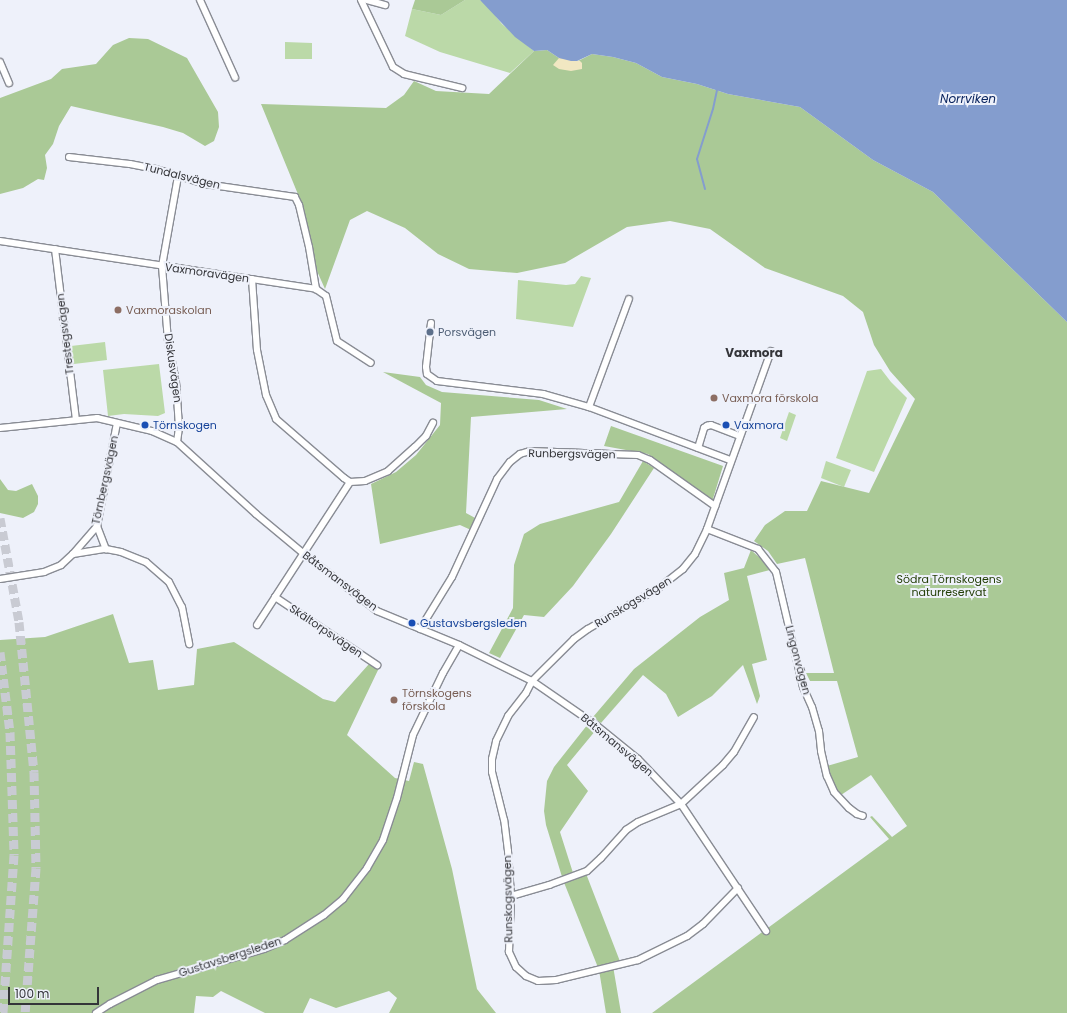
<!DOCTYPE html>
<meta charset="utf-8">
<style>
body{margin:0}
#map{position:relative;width:1067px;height:1013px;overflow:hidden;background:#eef1fa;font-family:Poppins,sans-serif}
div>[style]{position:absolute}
.green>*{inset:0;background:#bbd9a8}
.forest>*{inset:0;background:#aac996}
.sand>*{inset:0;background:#f1e7c2}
.water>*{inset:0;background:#849dce}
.stream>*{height:2px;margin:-1px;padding:0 1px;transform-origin:1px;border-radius:1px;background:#849dce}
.highway-tunnel>*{height:9px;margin-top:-4.5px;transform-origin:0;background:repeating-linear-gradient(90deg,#c9cbd3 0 9px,transparent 0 13.5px)}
.roads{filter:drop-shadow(1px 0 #898c94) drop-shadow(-1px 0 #898c94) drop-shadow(0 1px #898c94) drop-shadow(0 -1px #898c94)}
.minor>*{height:6px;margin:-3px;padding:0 3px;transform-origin:3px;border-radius:3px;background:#fff}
.dots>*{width:11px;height:11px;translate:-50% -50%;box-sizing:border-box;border:2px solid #eef1fa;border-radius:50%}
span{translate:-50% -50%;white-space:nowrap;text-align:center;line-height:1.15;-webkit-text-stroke:4px #eef1fa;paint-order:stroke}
.street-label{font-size:11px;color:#343539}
.education-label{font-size:11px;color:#785e54}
.left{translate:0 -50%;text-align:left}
.service-label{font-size:11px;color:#4e5e75}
.transit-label{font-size:11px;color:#164399}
.park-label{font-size:11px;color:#243f08}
.water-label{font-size:12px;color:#0c2660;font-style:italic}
.neighbourhood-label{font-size:12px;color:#343539;font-weight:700}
.scale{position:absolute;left:8px;top:987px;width:91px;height:18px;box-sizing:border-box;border:2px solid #343539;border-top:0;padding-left:5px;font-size:12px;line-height:14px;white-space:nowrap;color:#343539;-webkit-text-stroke:3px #eef1fa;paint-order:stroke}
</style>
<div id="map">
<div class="green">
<i style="clip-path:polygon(465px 0,480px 0,486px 4px,502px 24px,534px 51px,510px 73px,440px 52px,405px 36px,412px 9px,441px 15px)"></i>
<i style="clip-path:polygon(285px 42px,312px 43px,312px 59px,285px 59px)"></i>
<i style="clip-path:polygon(581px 276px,591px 278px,573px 327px,516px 319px,518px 280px,566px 285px,575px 284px)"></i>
<i style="clip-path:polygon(105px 342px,107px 360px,74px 364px,71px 346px)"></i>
<i style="clip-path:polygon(159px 364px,165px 413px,158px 416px,124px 414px,108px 416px,103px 370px)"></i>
<i style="clip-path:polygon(881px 369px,891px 382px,907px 398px,874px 472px,836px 458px,867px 371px)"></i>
<i style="clip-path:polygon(789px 412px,796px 415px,787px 441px,780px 438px)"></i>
<i style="clip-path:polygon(826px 461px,851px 470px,844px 487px,821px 478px)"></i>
</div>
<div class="forest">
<i style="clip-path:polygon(415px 0,465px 0,441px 15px,412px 9px)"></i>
<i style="clip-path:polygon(129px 38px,148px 39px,187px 58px,218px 112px,219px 127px,214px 141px,205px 146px,183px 133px,163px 127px,71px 106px,59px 126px,53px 144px,45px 155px,47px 168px,44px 180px,38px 179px,23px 188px,0 194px,0 98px,51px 79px,62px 69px,96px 64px,113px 45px)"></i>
<i style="clip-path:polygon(547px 50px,559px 58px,578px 61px,592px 54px,613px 57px,636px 63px,662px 77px,697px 84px,728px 94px,800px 107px,873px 160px,933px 192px,1067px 322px,1067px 1013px,652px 1013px,889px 839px,870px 817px,872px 816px,892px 837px,907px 826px,871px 775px,841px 795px,831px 780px,827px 766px,858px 757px,837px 681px,810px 681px,806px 673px,834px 673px,805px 558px,777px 564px,768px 551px,754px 541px,765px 525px,785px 511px,807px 511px,821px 481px,869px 493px,915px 399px,890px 371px,874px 345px,863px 312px,843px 296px,765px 268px,710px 229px,670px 221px,627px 227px,565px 263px,517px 273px,469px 269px,438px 254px,405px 228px,367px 211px,350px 220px,325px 289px,317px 271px,304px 209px,261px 104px,386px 108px,404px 95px,414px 81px,436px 91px,489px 94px,534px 51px)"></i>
<i style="clip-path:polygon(383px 372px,420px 377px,426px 385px,442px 392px,539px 400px,567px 409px,471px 417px,466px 513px,477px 519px,471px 530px,460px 525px,380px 544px,371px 484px,396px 472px,416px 455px,440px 425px,441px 403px)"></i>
<i style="clip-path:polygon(611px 426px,723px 466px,712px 502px,648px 454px,604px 446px)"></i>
<i style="clip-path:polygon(643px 461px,654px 468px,611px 534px,573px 586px,544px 617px,524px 615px,500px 658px,489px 653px,513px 608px,514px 565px,524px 534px,540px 524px,619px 502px)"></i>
<i style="clip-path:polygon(0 479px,8px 490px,16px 491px,32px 484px,38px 496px,38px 504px,34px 512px,23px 518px,0 513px)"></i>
<i style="clip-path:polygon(751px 550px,760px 558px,770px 570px,747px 576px,767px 660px,752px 664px,760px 696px,757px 704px,743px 665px,712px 696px,678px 717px,666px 694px,643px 675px,601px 723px,593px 717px,634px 669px,700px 617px,729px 600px,724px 573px,744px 568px)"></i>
<i style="clip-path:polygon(113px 614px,129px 663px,153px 660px,158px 690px,194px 685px,197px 649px,234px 642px,323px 699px,335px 702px,369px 664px,379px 668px,347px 735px,395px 778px,409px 781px,414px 762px,423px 764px,452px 869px,477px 989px,496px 1013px,389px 1013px,397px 998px,389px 991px,336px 1008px,310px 998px,303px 1013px,265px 1013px,221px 991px,213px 997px,196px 996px,194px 1013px,0 1013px,0 640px,45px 637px)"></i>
<i style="clip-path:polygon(588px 724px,596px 730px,567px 765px,588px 791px,560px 832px,574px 876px,585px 871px,621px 964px,613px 966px,621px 1013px,606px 1013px,599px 970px,563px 880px,546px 825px,544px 811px,547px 781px,554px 767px)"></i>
</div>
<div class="sand">
<i style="clip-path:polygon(559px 58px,580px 61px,582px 63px,582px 69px,571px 71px,559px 69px,553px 65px)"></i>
</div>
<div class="water">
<i style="clip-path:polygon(480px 0,1067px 0,1067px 322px,933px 192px,873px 160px,800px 107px,728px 94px,697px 84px,662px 77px,636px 63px,613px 57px,592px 54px,577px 61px,571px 61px,559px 58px,547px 50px,534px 51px,515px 37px)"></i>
</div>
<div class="stream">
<i style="left:705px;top:189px;width:31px;rotate:-105deg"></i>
<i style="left:697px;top:159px;width:52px;rotate:-72.3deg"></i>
<i style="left:713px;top:109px;width:19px;rotate:-78deg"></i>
</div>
<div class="highway-tunnel">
<i style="left:0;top:518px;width:106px;rotate:79.6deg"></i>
<i style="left:19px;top:622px;width:151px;rotate:84.3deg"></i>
<i style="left:34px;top:772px;width:96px;rotate:88.8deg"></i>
<i style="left:36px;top:868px;width:145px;rotate:94.3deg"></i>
<i style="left:0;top:652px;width:81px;rotate:82.9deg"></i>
<i style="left:10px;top:732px;width:123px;rotate:88.1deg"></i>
<i style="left:14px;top:855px;width:158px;rotate:94deg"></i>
</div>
<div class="roads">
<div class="minor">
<i style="left:200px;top:0;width:85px;rotate:65.6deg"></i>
<i style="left:361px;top:0;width:74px;rotate:64.5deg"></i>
<i style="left:393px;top:67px;width:13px;rotate:32deg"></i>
<i style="left:404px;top:74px;width:60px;rotate:13.6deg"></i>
<i style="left:367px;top:0;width:19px;rotate:16deg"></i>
<i style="left:0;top:62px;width:23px;rotate:67deg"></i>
<i style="left:69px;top:157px;width:61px;rotate:6.5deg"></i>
<i style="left:130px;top:164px;width:26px;rotate:11deg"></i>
<i style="left:156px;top:169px;width:51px;rotate:17deg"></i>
<i style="left:205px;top:184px;width:91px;rotate:8.2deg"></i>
<i style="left:295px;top:197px;width:9px;rotate:63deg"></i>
<i style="left:299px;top:205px;width:43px;rotate:76.6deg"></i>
<i style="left:309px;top:247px;width:43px;rotate:80.5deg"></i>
<i style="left:0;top:241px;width:320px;rotate:8.6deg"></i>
<i style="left:316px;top:289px;width:12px;rotate:35deg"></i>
<i style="left:326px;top:296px;width:46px;rotate:76.3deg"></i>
<i style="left:337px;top:341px;width:40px;rotate:32.9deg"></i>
<i style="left:55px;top:249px;width:172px;rotate:83deg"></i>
<i style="left:252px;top:279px;width:71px;rotate:86deg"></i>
<i style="left:257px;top:350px;width:46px;rotate:78.7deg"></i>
<i style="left:266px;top:395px;width:26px;rotate:67deg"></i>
<i style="left:276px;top:419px;width:90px;rotate:40.9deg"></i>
<i style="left:344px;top:478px;width:7px;rotate:34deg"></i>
<i style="left:350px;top:482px;width:15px;rotate:-4deg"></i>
<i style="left:365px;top:481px;width:25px;rotate:-23deg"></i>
<i style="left:388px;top:471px;width:36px;rotate:-42deg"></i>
<i style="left:415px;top:447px;width:16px;rotate:-45deg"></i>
<i style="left:426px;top:436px;width:15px;rotate:-62deg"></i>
<i style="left:431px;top:323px;width:44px;rotate:96.5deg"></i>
<i style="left:426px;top:367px;width:7px;rotate:82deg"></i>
<i style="left:427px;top:374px;width:12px;rotate:35deg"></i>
<i style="left:437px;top:381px;width:107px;rotate:7deg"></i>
<i style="left:543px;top:394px;width:48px;rotate:15.8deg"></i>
<i style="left:589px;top:407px;width:151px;rotate:20.6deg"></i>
<i style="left:589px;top:407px;width:115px;rotate:-69.7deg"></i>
<i style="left:0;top:428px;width:98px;rotate:-5.9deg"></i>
<i style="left:97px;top:418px;width:57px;rotate:13.3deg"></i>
<i style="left:152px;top:431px;width:27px;rotate:24deg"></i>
<i style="left:177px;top:442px;width:107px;rotate:42.3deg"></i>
<i style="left:256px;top:514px;width:61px;rotate:39.7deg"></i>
<i style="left:303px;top:553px;width:94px;rotate:38.1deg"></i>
<i style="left:377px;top:611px;width:89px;rotate:22.5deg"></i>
<i style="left:459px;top:645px;width:81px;rotate:26.3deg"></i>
<i style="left:532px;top:681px;width:78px;rotate:34.5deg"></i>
<i style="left:596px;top:725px;width:54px;rotate:39deg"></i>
<i style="left:638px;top:759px;width:62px;rotate:46.3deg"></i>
<i style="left:681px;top:804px;width:153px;rotate:56.2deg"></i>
<i style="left:177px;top:442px;width:15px;rotate:-82deg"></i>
<i style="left:179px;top:427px;width:45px;rotate:-93.8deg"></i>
<i style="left:176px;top:382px;width:42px;rotate:-101deg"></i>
<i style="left:168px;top:341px;width:75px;rotate:-94.6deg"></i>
<i style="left:162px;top:266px;width:91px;rotate:-79.9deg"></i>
<i style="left:698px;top:448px;width:21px;rotate:-73deg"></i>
<i style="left:704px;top:428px;width:4px;rotate:-34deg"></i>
<i style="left:707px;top:426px;width:4px;rotate:-14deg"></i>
<i style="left:711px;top:425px;width:30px;rotate:21deg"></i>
<i style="left:350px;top:482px;width:137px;rotate:123.1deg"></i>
<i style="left:275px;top:597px;width:123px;rotate:33.7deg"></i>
<i style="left:97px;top:526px;width:25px;rotate:69deg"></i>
<i style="left:707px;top:529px;width:55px;rotate:21.4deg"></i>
<i style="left:758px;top:549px;width:29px;rotate:52deg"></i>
<i style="left:776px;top:572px;width:118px;rotate:76.8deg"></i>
<i style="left:803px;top:687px;width:22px;rotate:66deg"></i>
<i style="left:812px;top:707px;width:25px;rotate:74deg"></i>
<i style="left:819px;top:731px;width:20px;rotate:84deg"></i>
<i style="left:821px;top:751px;width:26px;rotate:77deg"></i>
<i style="left:827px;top:776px;width:17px;rotate:66deg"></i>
<i style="left:834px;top:792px;width:22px;rotate:47deg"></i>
<i style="left:849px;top:808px;width:10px;rotate:37deg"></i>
<i style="left:857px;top:814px;width:6px;rotate:18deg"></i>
<i style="left:73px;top:554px;width:37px;rotate:-49deg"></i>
<i style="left:97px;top:526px;width:105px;rotate:-79deg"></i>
<i style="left:0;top:579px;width:45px;rotate:-9deg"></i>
<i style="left:44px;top:572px;width:18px;rotate:-22deg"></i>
<i style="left:61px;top:565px;width:16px;rotate:-43deg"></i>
<i style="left:73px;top:554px;width:33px;rotate:-9deg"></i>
<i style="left:106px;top:549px;width:15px;rotate:11deg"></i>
<i style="left:121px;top:552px;width:27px;rotate:22deg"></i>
<i style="left:146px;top:562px;width:30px;rotate:41deg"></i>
<i style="left:169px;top:582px;width:28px;rotate:63deg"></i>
<i style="left:182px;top:607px;width:38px;rotate:79deg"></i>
<i style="left:257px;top:625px;width:33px;rotate:-57deg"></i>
<i style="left:420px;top:629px;width:61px;rotate:-58.4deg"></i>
<i style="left:452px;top:577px;width:108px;rotate:-65.3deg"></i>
<i style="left:497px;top:479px;width:21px;rotate:-53deg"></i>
<i style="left:510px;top:462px;width:13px;rotate:-39deg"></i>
<i style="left:520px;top:454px;width:10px;rotate:-17deg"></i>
<i style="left:530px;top:451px;width:108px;rotate:2.1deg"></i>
<i style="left:638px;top:455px;width:13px;rotate:23deg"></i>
<i style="left:650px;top:460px;width:80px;rotate:35.3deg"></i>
<i style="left:738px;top:888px;width:50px;rotate:134.2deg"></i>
<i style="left:703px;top:924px;width:20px;rotate:143deg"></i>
<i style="left:687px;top:936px;width:55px;rotate:153.9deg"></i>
<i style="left:638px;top:960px;width:84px;rotate:166.3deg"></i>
<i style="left:556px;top:980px;width:18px;rotate:177deg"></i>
<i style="left:538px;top:981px;width:13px;rotate:-157deg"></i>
<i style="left:526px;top:976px;width:13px;rotate:-138deg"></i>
<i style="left:516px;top:967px;width:17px;rotate:-115deg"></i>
<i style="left:509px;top:952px;width:56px;rotate:-88deg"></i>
<i style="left:511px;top:896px;width:45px;rotate:-93.8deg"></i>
<i style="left:508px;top:851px;width:31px;rotate:-97deg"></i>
<i style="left:504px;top:820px;width:49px;rotate:-104deg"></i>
<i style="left:492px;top:772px;width:13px;rotate:-90deg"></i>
<i style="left:492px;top:759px;width:18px;rotate:-77deg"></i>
<i style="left:496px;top:741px;width:28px;rotate:-64deg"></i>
<i style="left:508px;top:716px;width:29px;rotate:-52deg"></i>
<i style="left:526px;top:693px;width:13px;rotate:-63deg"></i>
<i style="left:532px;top:681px;width:59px;rotate:-45deg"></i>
<i style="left:574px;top:639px;width:17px;rotate:-36deg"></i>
<i style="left:588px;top:629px;width:83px;rotate:-30.3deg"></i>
<i style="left:660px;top:587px;width:29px;rotate:-38deg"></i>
<i style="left:683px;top:569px;width:19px;rotate:-51deg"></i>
<i style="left:695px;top:554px;width:28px;rotate:-64deg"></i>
<i style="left:707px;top:529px;width:189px;rotate:-70.2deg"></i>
<i style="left:511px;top:896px;width:40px;rotate:-16deg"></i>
<i style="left:549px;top:885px;width:40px;rotate:-20.2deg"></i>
<i style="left:587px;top:871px;width:19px;rotate:-43deg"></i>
<i style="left:601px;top:858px;width:38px;rotate:-48deg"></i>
<i style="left:626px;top:830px;width:14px;rotate:-34deg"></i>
<i style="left:638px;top:822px;width:47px;rotate:-22.7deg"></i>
<i style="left:681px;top:804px;width:57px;rotate:-42.9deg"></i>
<i style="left:723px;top:765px;width:17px;rotate:-50deg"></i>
<i style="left:734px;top:752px;width:40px;rotate:-60.3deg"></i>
<i style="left:96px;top:1013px;width:17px;rotate:-33deg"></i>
<i style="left:110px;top:1004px;width:53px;rotate:-27.1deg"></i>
<i style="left:157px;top:980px;width:111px;rotate:-16.2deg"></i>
<i style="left:264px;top:949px;width:23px;rotate:-23deg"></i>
<i style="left:285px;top:940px;width:46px;rotate:-32.7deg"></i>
<i style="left:324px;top:915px;width:25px;rotate:-40deg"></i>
<i style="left:343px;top:899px;width:39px;rotate:-52deg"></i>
<i style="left:367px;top:868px;width:32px;rotate:-60deg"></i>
<i style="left:383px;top:840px;width:44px;rotate:-71.6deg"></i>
<i style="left:397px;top:798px;width:65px;rotate:-75.7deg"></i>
<i style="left:413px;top:735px;width:69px;rotate:-64.2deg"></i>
<i style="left:443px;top:673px;width:32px;rotate:-60deg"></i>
</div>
</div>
<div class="dots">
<i style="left:118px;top:310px;background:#8d6e63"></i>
<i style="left:430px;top:332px;background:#5c6f8a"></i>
<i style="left:714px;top:398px;background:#8d6e63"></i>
<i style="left:145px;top:425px;background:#1a4fb4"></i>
<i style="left:726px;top:425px;background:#1a4fb4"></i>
<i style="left:412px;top:623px;background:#1a4fb4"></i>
<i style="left:394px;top:700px;background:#8d6e63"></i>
</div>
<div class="street-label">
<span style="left:182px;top:176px;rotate:14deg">Tundalsvägen</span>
<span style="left:207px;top:273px;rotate:8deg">Vaxmoravägen</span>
<span style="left:65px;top:334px;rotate:-97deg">Trestegsvägen</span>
<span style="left:173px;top:368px;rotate:82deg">Diskusvägen</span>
<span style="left:572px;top:454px;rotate:1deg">Runbergsvägen</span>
<span style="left:105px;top:480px;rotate:-78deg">Törnbergsvägen</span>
<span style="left:340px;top:581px;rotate:37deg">Båtsmansvägen</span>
<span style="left:633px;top:602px;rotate:-31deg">Runskogsvägen</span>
<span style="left:326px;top:631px;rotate:34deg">Skältorpsvägen</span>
<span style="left:798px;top:660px;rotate:75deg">Lingonvägen</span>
<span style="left:617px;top:745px;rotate:40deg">Båtsmansvägen</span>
<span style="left:508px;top:899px;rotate:-91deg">Runskogsvägen</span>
<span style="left:230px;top:957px;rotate:-18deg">Gustavsbergsleden</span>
</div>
<div class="education-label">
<span class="left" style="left:126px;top:310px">Vaxmoraskolan</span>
<span class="left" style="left:722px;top:398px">Vaxmora förskola</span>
<span class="left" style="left:402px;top:700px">Törnskogens<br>förskola</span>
</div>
<div class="service-label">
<span class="left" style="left:438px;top:332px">Porsvägen</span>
</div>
<div class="transit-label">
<span class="left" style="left:153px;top:425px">Törnskogen</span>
<span class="left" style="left:734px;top:425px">Vaxmora</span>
<span class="left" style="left:420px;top:623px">Gustavsbergsleden</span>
</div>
<div class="park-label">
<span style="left:949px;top:586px">Södra Törnskogens<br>naturreservat</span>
</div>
<div class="water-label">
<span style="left:968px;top:99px">Norrviken</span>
</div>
<div class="neighbourhood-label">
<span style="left:754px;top:353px">Vaxmora</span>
</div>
<div class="scale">100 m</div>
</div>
